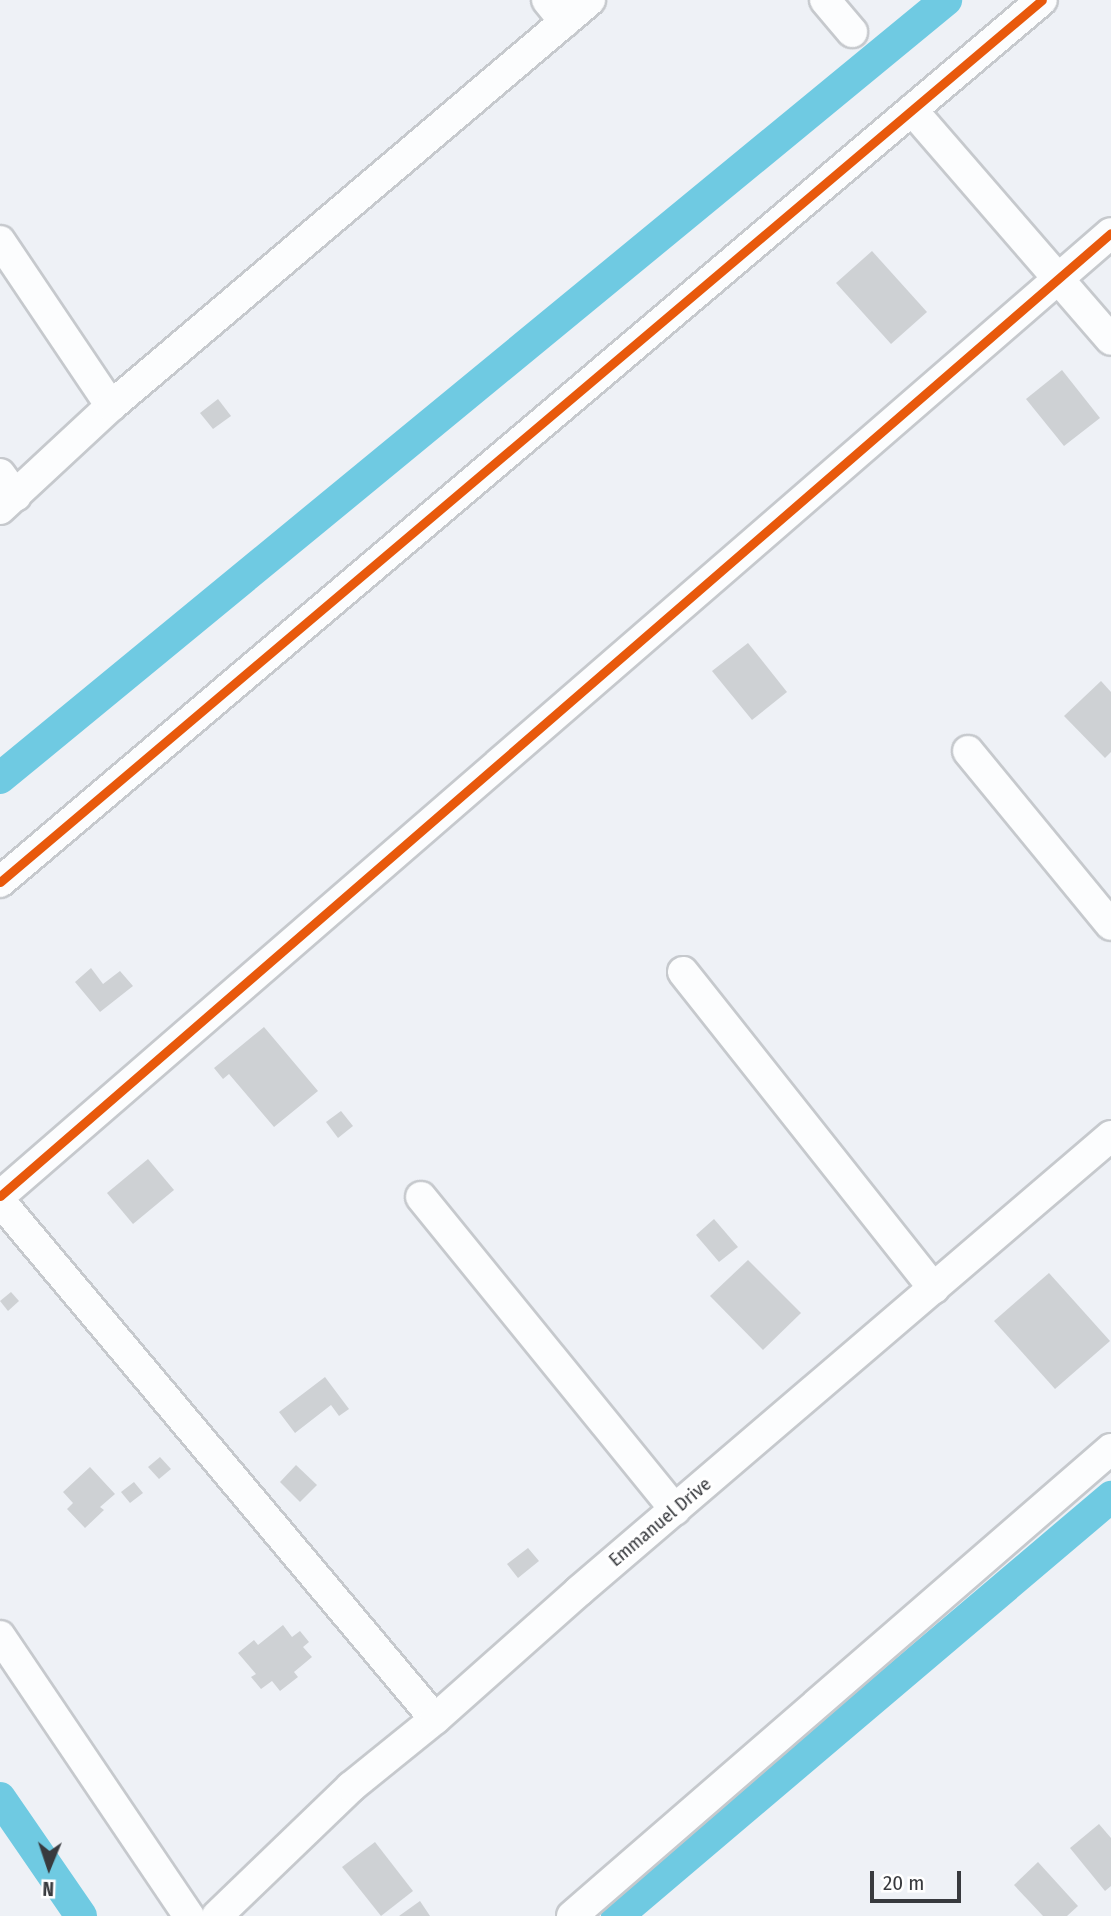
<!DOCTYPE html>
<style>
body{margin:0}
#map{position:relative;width:1111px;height:1916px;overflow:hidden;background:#eef1f6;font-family:"Fira Sans Condensed",sans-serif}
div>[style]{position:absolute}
.canal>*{height:32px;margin:-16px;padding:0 16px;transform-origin:16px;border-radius:16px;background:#6fcae2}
.building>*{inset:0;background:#ced1d4}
.roads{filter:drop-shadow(2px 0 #c6c9cd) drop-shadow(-2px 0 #c6c9cd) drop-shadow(0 2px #c6c9cd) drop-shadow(0 -2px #c6c9cd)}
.minor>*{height:30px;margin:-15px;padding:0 15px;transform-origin:15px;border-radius:15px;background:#fcfdfe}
.cycleway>*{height:9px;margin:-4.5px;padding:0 4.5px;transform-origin:4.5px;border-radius:4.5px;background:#e8590c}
span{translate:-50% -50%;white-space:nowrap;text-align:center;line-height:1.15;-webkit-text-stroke:7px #fff;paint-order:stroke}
.street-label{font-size:19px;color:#383a3e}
.north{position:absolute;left:14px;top:1832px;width:70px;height:70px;-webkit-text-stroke:5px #fff;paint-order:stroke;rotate:182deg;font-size:19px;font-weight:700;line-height:28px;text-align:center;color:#383a3e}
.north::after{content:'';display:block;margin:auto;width:24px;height:32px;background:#383a3e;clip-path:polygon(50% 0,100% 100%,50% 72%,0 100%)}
.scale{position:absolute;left:870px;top:1871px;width:91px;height:32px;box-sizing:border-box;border:4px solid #383a3e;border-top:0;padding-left:9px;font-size:21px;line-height:24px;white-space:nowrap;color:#383a3e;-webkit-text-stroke:5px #fff;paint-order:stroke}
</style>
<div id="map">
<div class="canal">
<i style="left:0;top:778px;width:1225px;rotate:-39.43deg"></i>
<i style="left:0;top:1798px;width:143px;rotate:55.5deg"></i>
<i style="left:617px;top:1916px;width:648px;rotate:-40.3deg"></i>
</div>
<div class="building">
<i style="clip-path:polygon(872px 251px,927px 312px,891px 344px,836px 283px)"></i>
<i style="clip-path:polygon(1062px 370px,1100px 418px,1064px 446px,1026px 399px)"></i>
<i style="clip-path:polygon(218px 399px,231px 416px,213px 429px,200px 413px)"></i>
<i style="clip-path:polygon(748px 643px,787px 692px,752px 720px,712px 671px)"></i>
<i style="clip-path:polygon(1101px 681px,1111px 692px,1111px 752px,1105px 758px,1064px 716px)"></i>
<i style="clip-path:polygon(91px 968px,103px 984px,120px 971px,133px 986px,100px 1012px,75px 982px)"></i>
<i style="clip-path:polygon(264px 1027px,318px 1091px,274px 1127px,229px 1074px,223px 1079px,214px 1068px)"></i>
<i style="clip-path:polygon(341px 1111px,353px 1126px,338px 1138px,326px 1122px)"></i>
<i style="clip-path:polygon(148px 1159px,174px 1190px,133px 1224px,107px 1193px)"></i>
<i style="clip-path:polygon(714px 1219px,738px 1247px,719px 1262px,696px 1235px)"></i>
<i style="clip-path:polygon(748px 1260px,801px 1313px,763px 1350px,710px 1296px)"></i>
<i style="clip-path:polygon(1049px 1273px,1110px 1341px,1055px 1389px,994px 1321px)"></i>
<i style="clip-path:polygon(11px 1292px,19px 1301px,8px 1311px,0 1301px)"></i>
<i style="clip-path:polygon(325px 1377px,349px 1409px,339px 1416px,331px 1405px,295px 1433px,279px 1412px)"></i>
<i style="clip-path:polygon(160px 1457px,171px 1469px,159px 1479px,148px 1467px)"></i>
<i style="clip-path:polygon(296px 1465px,317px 1485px,300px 1502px,280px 1482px)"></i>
<i style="clip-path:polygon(90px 1467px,115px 1494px,100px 1507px,104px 1510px,85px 1528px,67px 1509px,73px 1503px,63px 1492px)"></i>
<i style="clip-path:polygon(134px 1482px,143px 1493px,130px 1503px,121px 1492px)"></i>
<i style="clip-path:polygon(528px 1548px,539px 1561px,518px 1578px,507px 1564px)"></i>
<i style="clip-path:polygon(283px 1625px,292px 1637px,300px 1631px,309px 1642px,303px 1647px,312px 1657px,294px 1672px,298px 1677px,280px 1691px,272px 1681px,261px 1689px,251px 1677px,256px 1674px,238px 1653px,254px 1640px,258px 1645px)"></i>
<i style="clip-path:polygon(1099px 1824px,1111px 1838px,1111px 1886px,1105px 1891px,1070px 1848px)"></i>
<i style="clip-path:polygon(375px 1842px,413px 1891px,381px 1916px,342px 1867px)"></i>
<i style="clip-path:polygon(1038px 1862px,1078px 1906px,1067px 1916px,1043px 1916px,1014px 1885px)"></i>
<i style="clip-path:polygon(420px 1901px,430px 1916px,399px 1916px)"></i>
</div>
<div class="roads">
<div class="minor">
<i style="left:547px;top:0;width:28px;rotate:51deg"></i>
<i style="left:825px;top:0;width:42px;rotate:49.8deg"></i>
<i style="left:912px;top:110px;width:304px;rotate:49.1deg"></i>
<i style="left:0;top:241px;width:199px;rotate:56.1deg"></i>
<i style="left:0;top:474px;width:27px;rotate:54deg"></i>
<i style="left:0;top:509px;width:151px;rotate:-42.9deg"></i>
<i style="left:111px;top:406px;width:628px;rotate:-40.28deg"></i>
<i style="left:968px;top:751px;width:225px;rotate:50.6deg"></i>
<i style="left:0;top:882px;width:1365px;rotate:-40.25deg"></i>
<i style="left:683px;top:972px;width:404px;rotate:51.6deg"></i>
<i style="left:0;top:1196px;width:1470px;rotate:-40.92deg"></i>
<i style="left:421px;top:1197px;width:403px;rotate:50.9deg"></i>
<i style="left:0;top:1201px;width:676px;rotate:49.98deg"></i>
<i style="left:0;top:1636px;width:338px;rotate:56deg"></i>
<i style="left:217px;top:1916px;width:186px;rotate:-43.9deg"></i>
<i style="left:351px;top:1787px;width:108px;rotate:-39deg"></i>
<i style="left:435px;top:1719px;width:193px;rotate:-41.6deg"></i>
<i style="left:579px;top:1591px;width:700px;rotate:-40.54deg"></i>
<i style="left:572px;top:1916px;width:713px;rotate:-40.91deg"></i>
</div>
</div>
<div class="cycleway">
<i style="left:0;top:882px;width:1365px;rotate:-40.25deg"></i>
<i style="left:0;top:1196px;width:1470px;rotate:-40.92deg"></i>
</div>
<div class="street-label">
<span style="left:660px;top:1522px;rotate:-40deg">Emmanuel Drive</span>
</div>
<div class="north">N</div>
<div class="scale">20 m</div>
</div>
